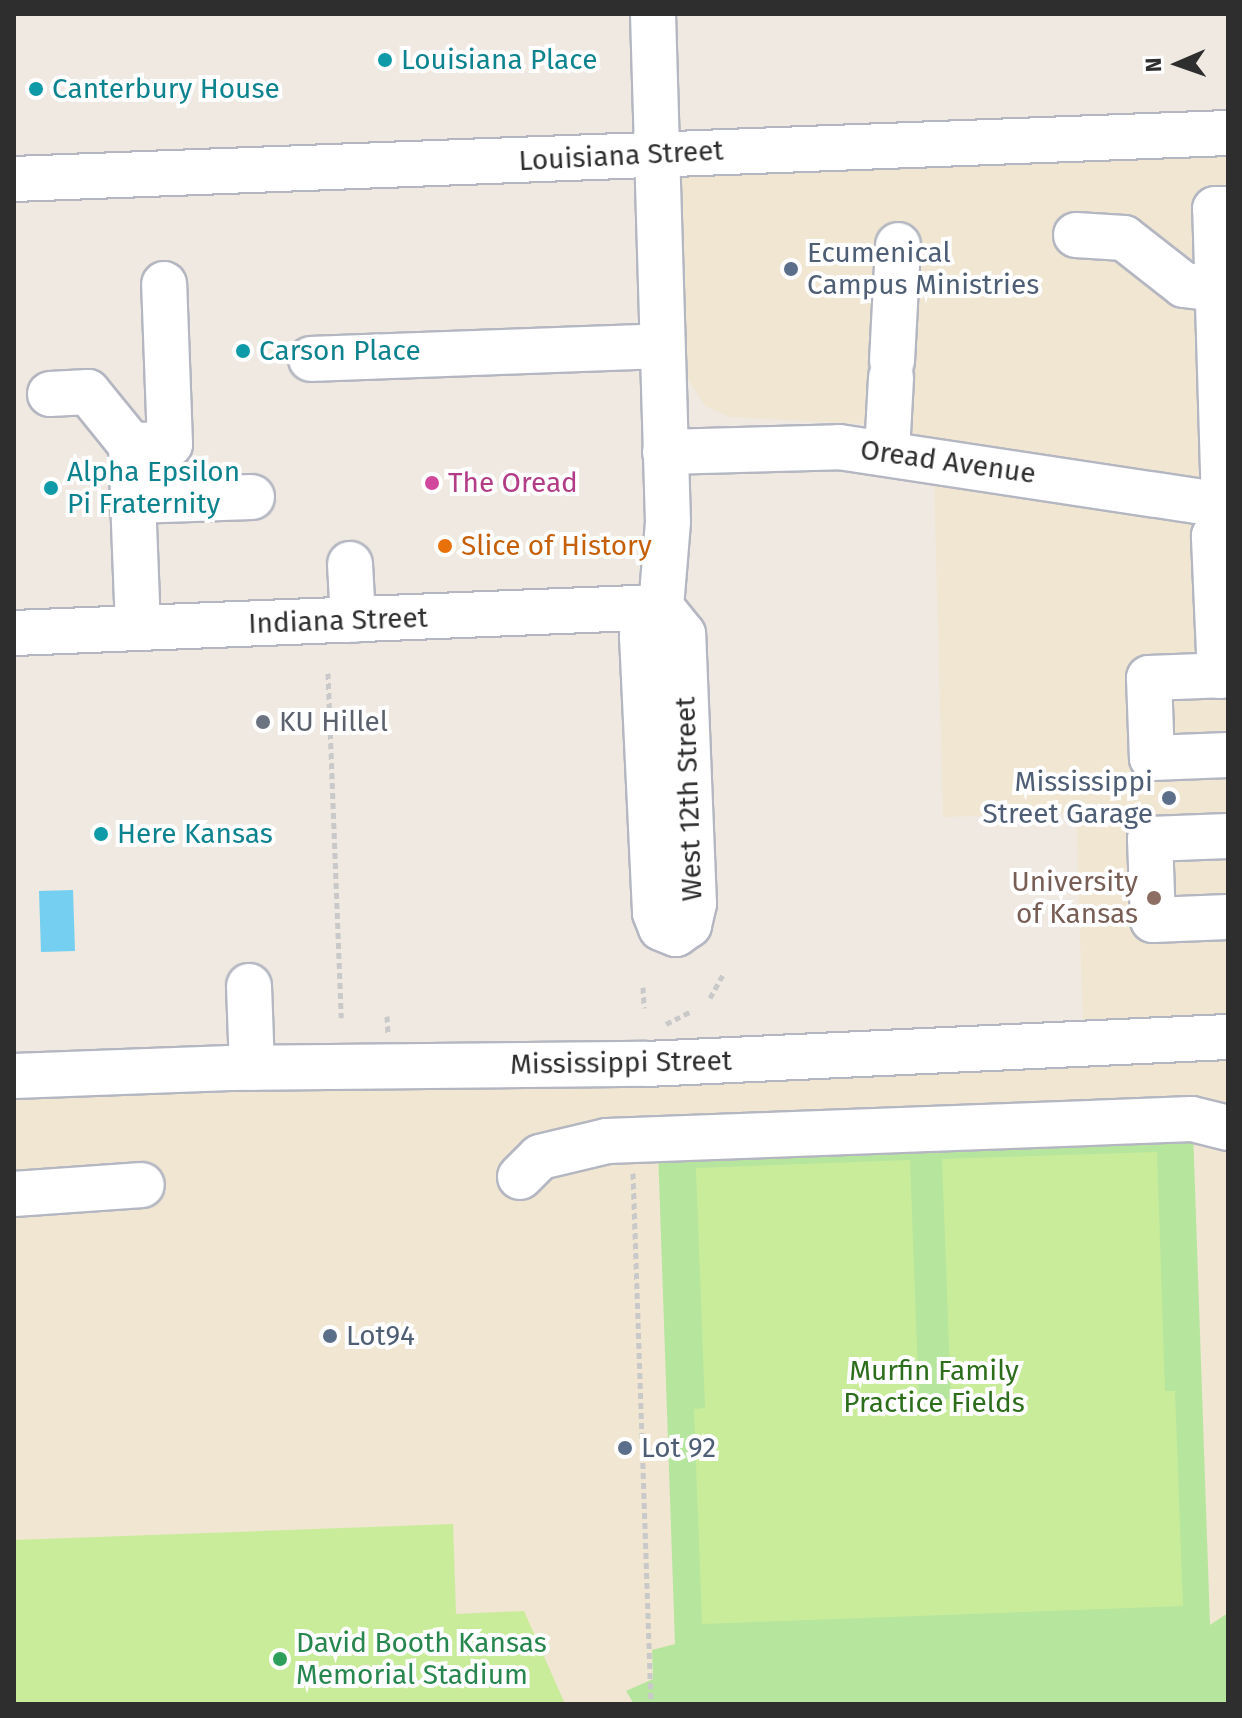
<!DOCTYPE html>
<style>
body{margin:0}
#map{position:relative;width:1242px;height:1718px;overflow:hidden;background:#efe9e1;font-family:"Fira Sans",sans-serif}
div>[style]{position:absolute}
.education>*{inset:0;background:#f0e6d1}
.green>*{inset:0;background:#b6e59e}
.pitch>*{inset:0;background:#c9ec9a}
.water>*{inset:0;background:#75cff0}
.path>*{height:5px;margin-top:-2.5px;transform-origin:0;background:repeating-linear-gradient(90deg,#c9c9c9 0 6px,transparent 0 10px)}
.roads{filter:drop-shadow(2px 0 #b4b7c1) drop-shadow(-2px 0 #b4b7c1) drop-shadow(0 2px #b4b7c1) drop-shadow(0 -2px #b4b7c1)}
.minor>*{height:44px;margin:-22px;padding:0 22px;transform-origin:22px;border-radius:22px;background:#fff}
.dots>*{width:22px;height:22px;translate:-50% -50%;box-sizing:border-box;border:4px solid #fff;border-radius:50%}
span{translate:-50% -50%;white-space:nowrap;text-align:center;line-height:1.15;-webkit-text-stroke:8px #fff;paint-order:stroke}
.culture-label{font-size:28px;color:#0d838f}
.left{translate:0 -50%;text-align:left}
.street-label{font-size:28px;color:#2e2e2e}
.service-label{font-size:28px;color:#4e5e75}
.right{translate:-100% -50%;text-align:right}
.hotel-label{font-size:28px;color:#b23c85}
.food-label{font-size:28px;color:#c56008}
.worship-label{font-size:28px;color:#5b616d}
.education-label{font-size:28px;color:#785e54}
.park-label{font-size:28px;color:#2c6e1b}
.leisure-label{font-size:28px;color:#27864d}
.frame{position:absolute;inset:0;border:16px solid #2e2e2e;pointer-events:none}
.north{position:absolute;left:1138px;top:24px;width:80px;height:80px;-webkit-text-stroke:6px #fff;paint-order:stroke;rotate:268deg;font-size:22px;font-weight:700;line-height:32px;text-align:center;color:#2e2e2e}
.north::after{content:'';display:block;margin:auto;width:28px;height:36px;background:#2e2e2e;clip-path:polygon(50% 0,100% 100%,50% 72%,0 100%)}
</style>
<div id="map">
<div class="education">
<i style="clip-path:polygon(1228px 153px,1228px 1704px,14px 1704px,14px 1098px,1084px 1056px,1076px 813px,943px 817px,933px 440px,866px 424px,730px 417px,705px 406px,684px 372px,676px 170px)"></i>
</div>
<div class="green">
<i style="clip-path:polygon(1193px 1130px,1210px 1625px,1228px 1613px,1228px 1704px,634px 1704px,626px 1691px,653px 1679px,652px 1650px,675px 1644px,658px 1149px)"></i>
</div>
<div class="pitch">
<i style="clip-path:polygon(1157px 1152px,1165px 1391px,1175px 1391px,1183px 1606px,702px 1624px,694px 1409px,705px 1408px,696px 1168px,910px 1160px,919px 1401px,951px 1399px,942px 1159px)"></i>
<i style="clip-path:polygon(453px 1524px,456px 1614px,524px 1611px,565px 1704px,14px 1704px,14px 1540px)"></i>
</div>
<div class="water">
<i style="clip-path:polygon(73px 890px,75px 951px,41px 952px,39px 891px)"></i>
</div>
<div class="path">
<i style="left:328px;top:673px;width:345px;rotate:87.8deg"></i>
<i style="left:643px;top:987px;width:21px;rotate:87deg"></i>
<i style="left:710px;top:998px;width:26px;rotate:-61deg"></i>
<i style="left:387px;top:1016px;width:18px;rotate:87deg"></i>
<i style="left:666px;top:1024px;width:27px;rotate:-27deg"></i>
<i style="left:633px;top:1173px;width:531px;rotate:88.06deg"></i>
</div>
<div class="roads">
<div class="minor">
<i style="left:653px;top:14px;width:508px;rotate:88.31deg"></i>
<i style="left:668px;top:522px;width:85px;rotate:94.7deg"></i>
<i style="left:661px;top:607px;width:35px;rotate:123deg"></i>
<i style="left:642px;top:636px;width:277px;rotate:87.3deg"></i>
<i style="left:655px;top:913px;width:16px;rotate:68deg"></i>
<i style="left:661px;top:928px;width:16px;rotate:22deg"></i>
<i style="left:676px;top:934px;width:16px;rotate:-35deg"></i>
<i style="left:689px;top:925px;width:22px;rotate:-77deg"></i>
<i style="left:694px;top:904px;width:270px;rotate:-92.3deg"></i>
<i style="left:683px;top:634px;width:35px;rotate:-129deg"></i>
<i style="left:14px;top:179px;width:1215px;rotate:-2.17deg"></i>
<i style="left:1076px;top:235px;width:48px;rotate:3.6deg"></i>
<i style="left:1124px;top:238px;width:76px;rotate:38.1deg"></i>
<i style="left:1184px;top:285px;width:34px;rotate:7deg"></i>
<i style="left:311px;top:359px;width:350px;rotate:-2.1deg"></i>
<i style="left:892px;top:361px;width:116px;rotate:-87deg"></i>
<i style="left:50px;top:394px;width:38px;rotate:-3deg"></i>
<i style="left:88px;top:392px;width:68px;rotate:50.9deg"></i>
<i style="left:665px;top:452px;width:174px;rotate:-1.6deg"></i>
<i style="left:839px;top:447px;width:393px;rotate:8.6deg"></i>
<i style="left:887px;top:452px;width:75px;rotate:-86.9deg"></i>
<i style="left:134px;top:501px;width:118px;rotate:-1.9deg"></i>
<i style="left:1224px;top:505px;width:296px;rotate:-91.7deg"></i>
<i style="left:1215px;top:209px;width:13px"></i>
<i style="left:350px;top:564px;width:56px;rotate:86.9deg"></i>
<i style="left:138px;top:628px;width:183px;rotate:-92.2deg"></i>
<i style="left:131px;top:445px;width:39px;rotate:-1deg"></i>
<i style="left:170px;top:444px;width:160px;rotate:-92.1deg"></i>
<i style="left:14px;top:633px;width:648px;rotate:-2.3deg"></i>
<i style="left:1228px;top:675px;width:79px;rotate:177.8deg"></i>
<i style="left:1149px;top:678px;width:80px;rotate:87.9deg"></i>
<i style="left:1152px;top:758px;width:76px;rotate:-2.3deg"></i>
<i style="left:1220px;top:676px;width:140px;rotate:-92.5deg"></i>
<i style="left:1214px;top:536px;width:30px;rotate:-62deg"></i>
<i style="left:1228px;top:836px;width:78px;rotate:177.8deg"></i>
<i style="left:1150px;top:839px;width:81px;rotate:87.9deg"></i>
<i style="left:1153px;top:920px;width:75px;rotate:-2.3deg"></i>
<i style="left:249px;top:986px;width:82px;rotate:87.9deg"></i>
<i style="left:14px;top:1076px;width:216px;rotate:-2.1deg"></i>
<i style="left:230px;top:1068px;width:416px;rotate:-0.6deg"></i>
<i style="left:646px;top:1064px;width:583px;rotate:-2.66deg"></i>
<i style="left:520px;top:1177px;width:28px;rotate:-45deg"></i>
<i style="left:540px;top:1157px;width:69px;rotate:-13.4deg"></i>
<i style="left:607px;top:1141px;width:585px;rotate:-2.15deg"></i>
<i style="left:1192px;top:1119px;width:37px;rotate:14deg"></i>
<i style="left:14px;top:1194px;width:128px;rotate:-4deg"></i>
</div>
</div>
<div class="dots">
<i style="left:385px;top:60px;background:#0f9aa8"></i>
<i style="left:36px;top:89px;background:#0f9aa8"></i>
<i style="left:791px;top:269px;background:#5c6f8a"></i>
<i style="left:243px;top:351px;background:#0f9aa8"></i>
<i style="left:432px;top:483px;background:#d1479c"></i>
<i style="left:51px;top:488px;background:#0f9aa8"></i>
<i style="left:445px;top:546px;background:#e8710a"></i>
<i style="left:263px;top:722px;background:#6b7280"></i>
<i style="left:1169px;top:798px;background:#5c6f8a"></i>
<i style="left:101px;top:834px;background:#0f9aa8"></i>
<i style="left:1154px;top:898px;background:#8d6e63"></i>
<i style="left:330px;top:1336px;background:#5c6f8a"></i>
<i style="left:625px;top:1448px;background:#5c6f8a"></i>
<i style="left:280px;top:1659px;background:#2e9e5b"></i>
</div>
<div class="culture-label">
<span class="left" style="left:401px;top:60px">Louisiana Place</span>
<span class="left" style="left:52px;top:89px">Canterbury House</span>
<span class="left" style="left:259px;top:351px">Carson Place</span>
<span class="left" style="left:67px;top:488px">Alpha Epsilon<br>Pi Fraternity</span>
<span class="left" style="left:117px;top:834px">Here Kansas</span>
</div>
<div class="street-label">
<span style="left:621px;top:156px;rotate:-3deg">Louisiana Street</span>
<span style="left:948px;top:462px;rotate:8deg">Oread Avenue</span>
<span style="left:338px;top:621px;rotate:-2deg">Indiana Street</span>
<span style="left:689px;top:799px;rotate:-92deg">West 12th Street</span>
<span style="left:621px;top:1063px;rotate:-1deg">Mississippi Street</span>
</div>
<div class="service-label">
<span class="left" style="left:807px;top:269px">Ecumenical<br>Campus Ministries</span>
<span class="right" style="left:1153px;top:798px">Mississippi<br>Street Garage</span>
<span class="left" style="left:346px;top:1336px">Lot94</span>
<span class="left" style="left:641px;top:1448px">Lot 92</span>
</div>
<div class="hotel-label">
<span class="left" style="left:448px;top:483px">The Oread</span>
</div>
<div class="food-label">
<span class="left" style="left:461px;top:546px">Slice of History</span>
</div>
<div class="worship-label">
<span class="left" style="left:279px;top:722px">KU Hillel</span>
</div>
<div class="education-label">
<span class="right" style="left:1138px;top:898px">University<br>of Kansas</span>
</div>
<div class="park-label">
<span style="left:934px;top:1387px">Murfin Family<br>Practice Fields</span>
</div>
<div class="leisure-label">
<span class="left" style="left:296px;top:1659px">David Booth Kansas<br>Memorial Stadium</span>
</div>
<div class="frame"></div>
<div class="north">N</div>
</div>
